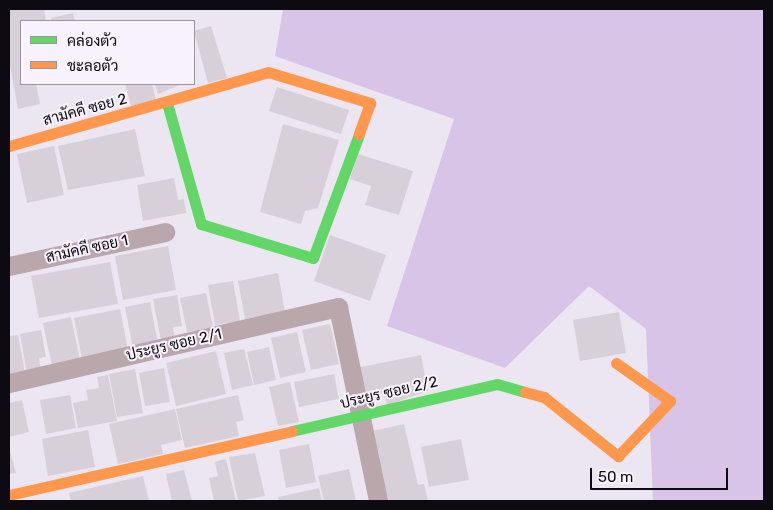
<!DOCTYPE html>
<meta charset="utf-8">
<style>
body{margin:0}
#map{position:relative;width:773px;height:510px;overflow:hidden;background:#ece6f2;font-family:Rubik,Sarabun,sans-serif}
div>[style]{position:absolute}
.green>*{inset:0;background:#d7c4e6}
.building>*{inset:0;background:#d8d0d8}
.street>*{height:19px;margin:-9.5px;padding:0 9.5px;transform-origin:9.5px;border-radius:9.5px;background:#b9a7ac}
.fast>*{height:11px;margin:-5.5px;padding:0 5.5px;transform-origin:5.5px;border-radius:5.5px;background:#63d668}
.slow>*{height:11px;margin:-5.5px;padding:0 5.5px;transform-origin:5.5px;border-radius:5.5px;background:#ff974d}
span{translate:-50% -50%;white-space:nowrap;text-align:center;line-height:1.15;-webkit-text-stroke:4px #f8f1fe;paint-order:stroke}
.street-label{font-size:15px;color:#0e0a11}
.frame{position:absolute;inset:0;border:10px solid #0e0a11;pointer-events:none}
.legend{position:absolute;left:20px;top:20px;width:175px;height:65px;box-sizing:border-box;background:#f8f1fe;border:1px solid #9a959f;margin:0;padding:6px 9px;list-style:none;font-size:15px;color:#0e0a11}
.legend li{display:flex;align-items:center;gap:10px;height:25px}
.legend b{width:25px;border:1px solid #9a959f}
.scale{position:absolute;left:590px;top:468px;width:138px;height:22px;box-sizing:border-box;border:2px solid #0e0a11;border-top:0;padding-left:6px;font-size:15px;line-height:18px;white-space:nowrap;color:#0e0a11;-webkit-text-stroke:4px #f8f1fe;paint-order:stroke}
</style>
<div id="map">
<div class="green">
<i style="clip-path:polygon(283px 9px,764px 9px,764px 501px,653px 501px,646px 329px,589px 286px,505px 368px,387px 326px,454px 119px,275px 56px)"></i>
</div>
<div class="building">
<i style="clip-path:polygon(9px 9px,44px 9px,46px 21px,21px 21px,21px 84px,36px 84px,40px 104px,18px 109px,9px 60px)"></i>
<i style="clip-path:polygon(73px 13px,75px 21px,52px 21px,51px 18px)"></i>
<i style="clip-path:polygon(211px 26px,227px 78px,208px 83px,194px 31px)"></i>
<i style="clip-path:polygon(125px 84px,152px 84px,156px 100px,131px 106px)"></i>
<i style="clip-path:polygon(155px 84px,182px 84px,158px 94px)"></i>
<i style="clip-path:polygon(277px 87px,349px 110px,341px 134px,269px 111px)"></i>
<i style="clip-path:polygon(283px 124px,339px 140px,318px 208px,305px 211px,301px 224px,260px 212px)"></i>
<i style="clip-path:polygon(135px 129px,145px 176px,68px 190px,58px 146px)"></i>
<i style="clip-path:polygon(54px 146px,64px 195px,27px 203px,17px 154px)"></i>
<i style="clip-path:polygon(358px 154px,413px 171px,399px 215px,365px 205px,371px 186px,350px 179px)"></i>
<i style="clip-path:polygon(174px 178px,178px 200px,184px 199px,186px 213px,143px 221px,137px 185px)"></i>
<i style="clip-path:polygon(330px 235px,386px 255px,370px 301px,314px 281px)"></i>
<i style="clip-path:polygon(168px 246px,176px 290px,123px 300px,115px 256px)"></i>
<i style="clip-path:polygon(110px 262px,118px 304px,39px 318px,31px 276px)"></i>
<i style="clip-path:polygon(278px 273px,285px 312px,245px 319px,238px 281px)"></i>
<i style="clip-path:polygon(233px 281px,240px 321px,215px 325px,208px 285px)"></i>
<i style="clip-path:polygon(206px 293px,213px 327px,187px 332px,180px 298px)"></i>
<i style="clip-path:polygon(177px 295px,182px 326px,173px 327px,175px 339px,161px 341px,153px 299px)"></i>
<i style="clip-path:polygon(150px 302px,158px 344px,133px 349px,125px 307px)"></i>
<i style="clip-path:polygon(120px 309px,128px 350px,82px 359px,74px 318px)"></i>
<i style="clip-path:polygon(619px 312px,626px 353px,580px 361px,573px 320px)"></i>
<i style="clip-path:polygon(71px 317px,80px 360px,52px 366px,43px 323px)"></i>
<i style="clip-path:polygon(330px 324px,339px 364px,311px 370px,302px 330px)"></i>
<i style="clip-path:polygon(41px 330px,46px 357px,39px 358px,41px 371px,27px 374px,20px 334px)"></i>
<i style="clip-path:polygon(297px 332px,306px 372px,280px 378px,271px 338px)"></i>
<i style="clip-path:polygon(18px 335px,25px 373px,9px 376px,9px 336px)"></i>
<i style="clip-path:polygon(269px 347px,276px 380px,254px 385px,247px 352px)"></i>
<i style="clip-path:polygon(244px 349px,253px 385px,232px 390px,224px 353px)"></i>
<i style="clip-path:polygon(216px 351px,226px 394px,176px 406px,166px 363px)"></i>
<i style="clip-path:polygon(421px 355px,428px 391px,387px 405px,384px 393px,363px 397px,356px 368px)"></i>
<i style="clip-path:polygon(164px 368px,170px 402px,145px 406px,139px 373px)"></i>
<i style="clip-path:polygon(135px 369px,143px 413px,117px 417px,109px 374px)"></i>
<i style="clip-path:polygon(334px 374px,339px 399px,299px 407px,294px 382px)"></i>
<i style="clip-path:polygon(108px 375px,117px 421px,78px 428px,73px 403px,88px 400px,86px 390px,99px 388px,97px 377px)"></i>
<i style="clip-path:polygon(290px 382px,299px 422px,278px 426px,269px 387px)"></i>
<i style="clip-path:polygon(70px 395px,76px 428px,46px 434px,40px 400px)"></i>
<i style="clip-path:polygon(238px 395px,244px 420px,236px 422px,239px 436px,185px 448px,176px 409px)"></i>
<i style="clip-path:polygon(22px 400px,29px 432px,9px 437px,9px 403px)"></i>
<i style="clip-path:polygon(175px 409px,182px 440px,161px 445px,163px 454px,118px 464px,109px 424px)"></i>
<i style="clip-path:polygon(404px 424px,418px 485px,424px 484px,428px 501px,389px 501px,385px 490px,372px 431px)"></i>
<i style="clip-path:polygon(88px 430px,95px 467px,48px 476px,42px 439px)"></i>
<i style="clip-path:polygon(461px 439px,469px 480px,429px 487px,421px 447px)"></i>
<i style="clip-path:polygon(309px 444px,316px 482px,286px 488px,279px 450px)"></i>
<i style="clip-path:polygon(9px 448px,16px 473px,9px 474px)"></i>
<i style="clip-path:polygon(255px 453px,265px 496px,238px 501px,229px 457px)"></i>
<i style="clip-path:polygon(226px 459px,236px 501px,214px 501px,209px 478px,218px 476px,215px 462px)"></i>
<i style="clip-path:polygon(349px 469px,356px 501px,324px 501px,318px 476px)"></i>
<i style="clip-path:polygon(184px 470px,192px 501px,172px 501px,166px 474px)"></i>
<i style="clip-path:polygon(143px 476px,149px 501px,71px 501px,69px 493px)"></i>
<i style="clip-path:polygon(319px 488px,322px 501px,279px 501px,278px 497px)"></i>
</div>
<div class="street">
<i style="left:9px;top:266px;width:160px;rotate:-12.3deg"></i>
<i style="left:9px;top:383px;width:338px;rotate:-13deg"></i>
<i style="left:338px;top:307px;width:198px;rotate:78.3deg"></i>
</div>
<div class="fast">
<i style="left:167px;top:103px;width:126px;rotate:74.3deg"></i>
<i style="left:201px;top:224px;width:117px;rotate:16.9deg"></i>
<i style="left:313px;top:258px;width:132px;rotate:-69.6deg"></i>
<i style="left:292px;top:431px;width:210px;rotate:-12.9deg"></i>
<i style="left:497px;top:384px;width:29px;rotate:16deg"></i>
</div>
<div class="slow">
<i style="left:9px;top:146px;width:269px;rotate:-15.9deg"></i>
<i style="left:268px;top:72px;width:107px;rotate:16.9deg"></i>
<i style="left:370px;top:103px;width:33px;rotate:110deg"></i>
<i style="left:525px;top:392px;width:20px;rotate:15deg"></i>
<i style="left:544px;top:397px;width:95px;rotate:38.6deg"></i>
<i style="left:618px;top:456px;width:76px;rotate:-46.6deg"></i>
<i style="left:670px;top:401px;width:66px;rotate:-144.9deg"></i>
<i style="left:9px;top:495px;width:290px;rotate:-12.7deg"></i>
</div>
<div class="street-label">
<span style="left:85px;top:110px;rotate:-15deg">สามัคคี ซอย 2</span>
<span style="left:87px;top:249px;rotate:-12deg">สามัคคี ซอย 1</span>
<span style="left:174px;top:345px;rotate:-13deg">ประยูร ซอย 2/1</span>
<span style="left:389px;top:393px;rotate:-13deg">ประยูร ซอย 2/2</span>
</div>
<div class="frame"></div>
<ul class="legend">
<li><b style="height:6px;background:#63d668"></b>คล่องตัว</li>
<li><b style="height:6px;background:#ff974d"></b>ชะลอตัว</li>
</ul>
<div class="scale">50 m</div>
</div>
